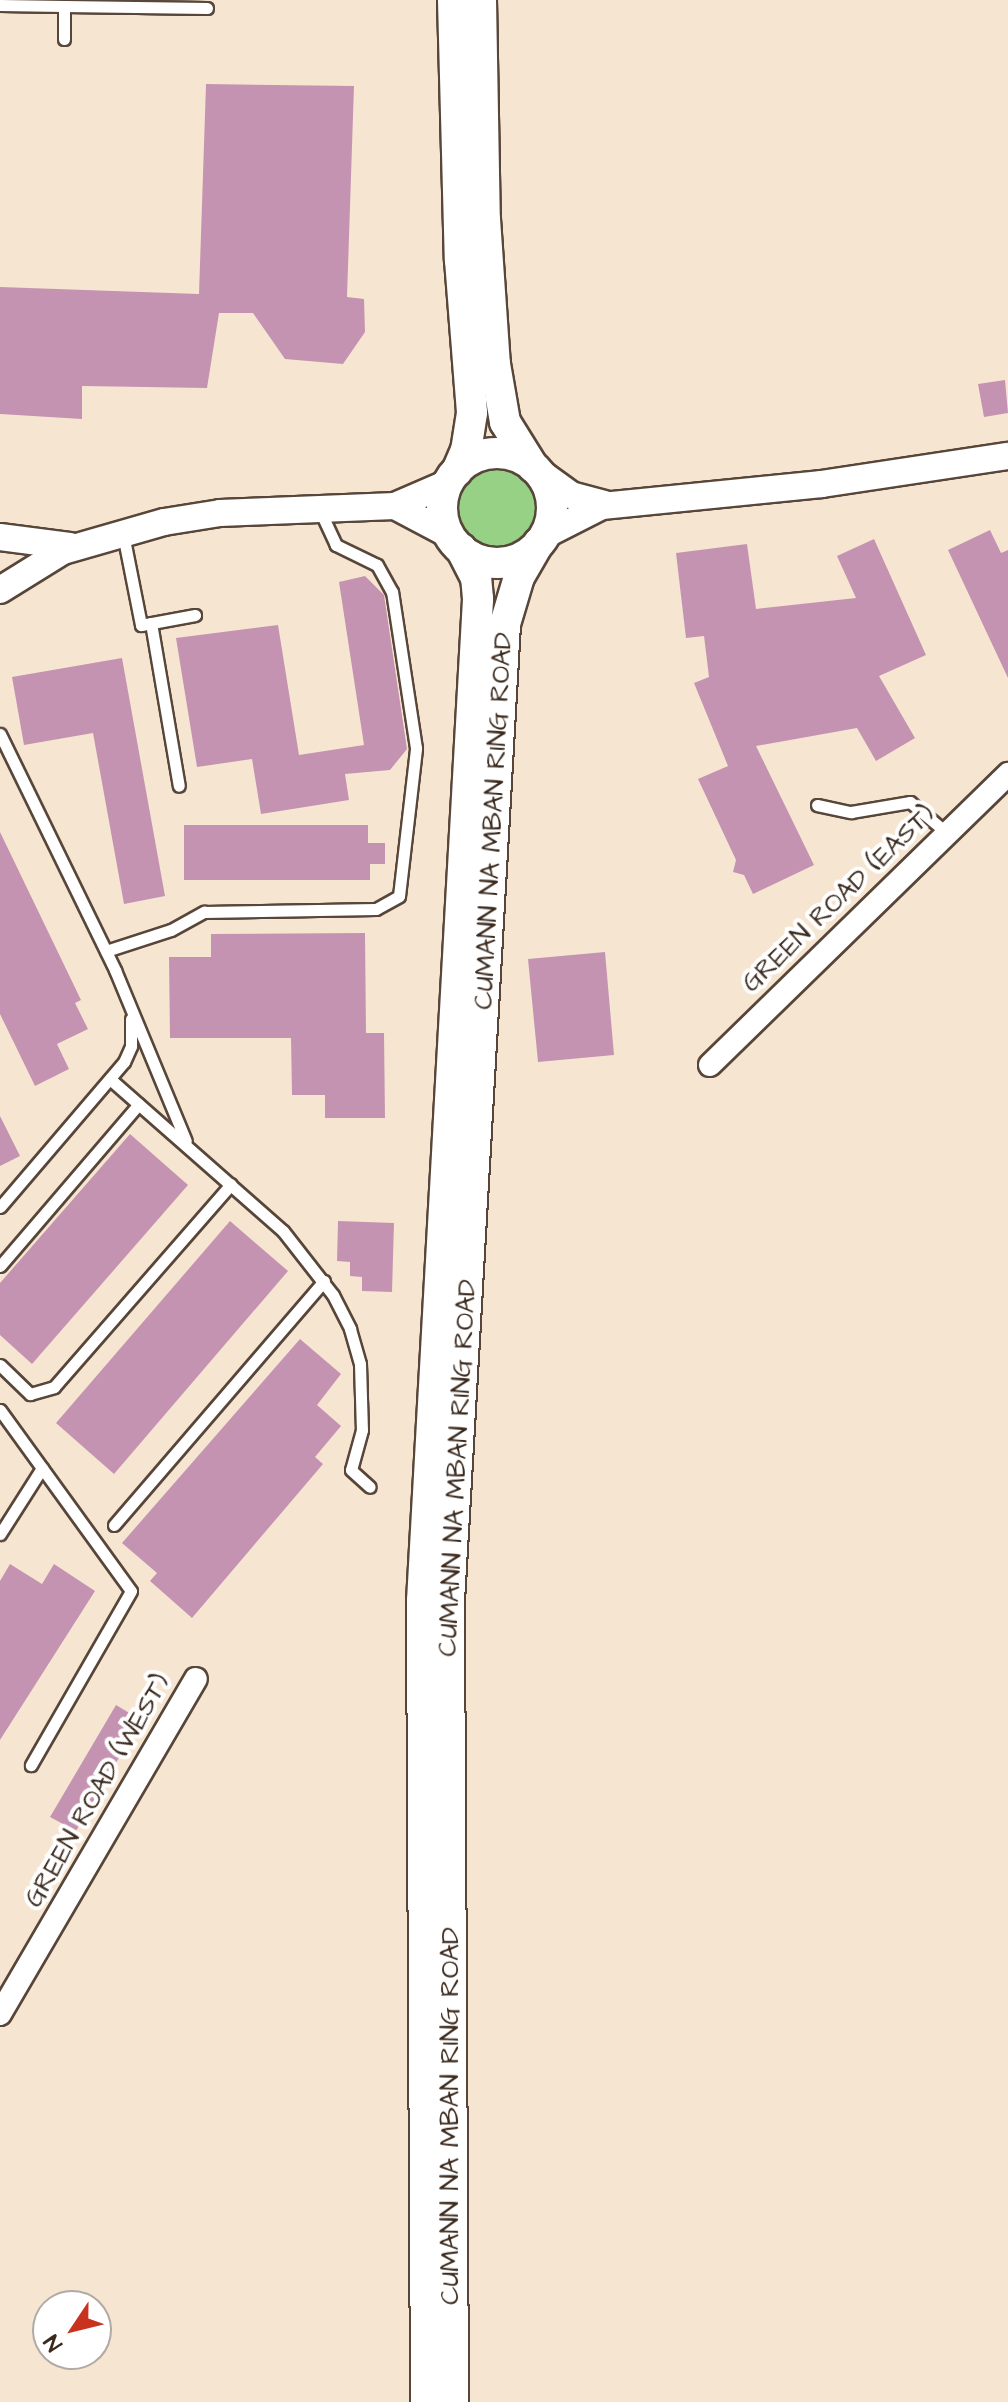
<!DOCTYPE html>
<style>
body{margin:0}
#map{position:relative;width:1008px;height:2402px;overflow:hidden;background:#f6e6d1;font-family:"Architects Daughter",sans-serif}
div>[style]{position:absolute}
.green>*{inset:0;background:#96d185}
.round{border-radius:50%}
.building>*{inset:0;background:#c593b2}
.roads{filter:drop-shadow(2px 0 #574639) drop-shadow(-2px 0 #574639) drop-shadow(0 2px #574639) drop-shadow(0 -2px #574639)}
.service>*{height:11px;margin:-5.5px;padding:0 5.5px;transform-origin:5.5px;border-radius:5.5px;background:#fff}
.minor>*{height:22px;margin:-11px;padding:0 11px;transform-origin:11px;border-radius:11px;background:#fff}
.tertiary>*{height:26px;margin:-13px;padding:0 13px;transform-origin:13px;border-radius:13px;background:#fff}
.secondary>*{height:30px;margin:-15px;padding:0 15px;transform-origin:15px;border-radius:15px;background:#fff}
.secondary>.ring{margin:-15px;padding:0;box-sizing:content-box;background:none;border:30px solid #fff;border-radius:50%}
span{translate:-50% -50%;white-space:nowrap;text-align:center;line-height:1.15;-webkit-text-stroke:8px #fff;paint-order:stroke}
.street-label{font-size:26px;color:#3b2a1e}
.north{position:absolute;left:32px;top:2290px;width:80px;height:80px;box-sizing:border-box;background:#fff;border:2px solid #b1aaa5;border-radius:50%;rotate:235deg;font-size:22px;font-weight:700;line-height:32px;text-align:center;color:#3b2a1e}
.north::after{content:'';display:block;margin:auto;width:28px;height:36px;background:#c8321e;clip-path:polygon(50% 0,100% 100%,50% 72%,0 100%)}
</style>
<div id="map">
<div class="green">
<i class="round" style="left:458px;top:467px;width:80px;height:80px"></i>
</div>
<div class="building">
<i style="clip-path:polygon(206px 84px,354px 86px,347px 297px,364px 299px,365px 332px,343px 364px,285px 359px,253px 313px,219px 313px,207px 388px,82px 386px,82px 419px,0 414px,0 287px,199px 294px)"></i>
<i style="clip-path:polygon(1005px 380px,1008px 413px,984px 417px,978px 384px)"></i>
<i style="clip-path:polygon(990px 530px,1001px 553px,1008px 550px,1008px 678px,948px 550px)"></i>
<i style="clip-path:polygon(874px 539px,926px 655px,879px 676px,915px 738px,876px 761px,857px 728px,756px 746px,814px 865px,753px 894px,744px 875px,733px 872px,736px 860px,698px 779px,728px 766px,694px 683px,709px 677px,704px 636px,686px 638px,676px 553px,747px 544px,756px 609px,856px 598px,837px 556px)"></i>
<i style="clip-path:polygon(365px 576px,384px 595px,407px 749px,390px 770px,345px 774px,349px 800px,261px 814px,252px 759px,197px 767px,176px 638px,278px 625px,299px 755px,364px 745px,339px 582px)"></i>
<i style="clip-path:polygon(122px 658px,165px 896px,124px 904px,93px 733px,24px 745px,12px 677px)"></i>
<i style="clip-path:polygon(184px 825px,368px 825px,368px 843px,385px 843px,385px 864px,370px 864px,370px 880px,184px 880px)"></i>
<i style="clip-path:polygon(0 832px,81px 1000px,75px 1003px,88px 1029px,57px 1044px,69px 1069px,35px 1086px,0 1014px)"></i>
<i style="clip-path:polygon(365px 933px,366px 1033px,384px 1033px,385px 1118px,325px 1118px,325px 1095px,292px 1095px,291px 1038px,170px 1038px,169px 957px,211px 957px,211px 934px)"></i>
<i style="clip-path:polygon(605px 952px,614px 1055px,538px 1062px,528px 959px)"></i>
<i style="clip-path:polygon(0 1116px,20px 1156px,0 1166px)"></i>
<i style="clip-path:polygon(130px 1134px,188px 1185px,32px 1364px,0 1335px,0 1283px)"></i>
<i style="clip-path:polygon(230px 1221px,288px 1271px,114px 1474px,56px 1423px)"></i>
<i style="clip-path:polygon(338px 1221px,394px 1223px,392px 1292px,362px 1291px,362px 1277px,350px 1276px,350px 1262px,337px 1261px)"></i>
<i style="clip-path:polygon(300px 1339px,341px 1374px,317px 1405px,341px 1426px,315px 1457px,323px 1464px,192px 1618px,150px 1581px,157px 1573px,122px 1543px)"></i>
<i style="clip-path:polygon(10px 1564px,42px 1584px,54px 1564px,95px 1591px,0 1740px,0 1581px)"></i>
<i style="clip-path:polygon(116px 1705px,141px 1720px,76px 1831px,50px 1817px)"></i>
</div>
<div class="roads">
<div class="service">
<i style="left:0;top:5px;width:64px;rotate:0.9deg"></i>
<i style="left:64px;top:6px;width:33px;rotate:90deg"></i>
<i style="left:64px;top:6px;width:143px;rotate:0.8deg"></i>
<i style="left:123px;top:534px;width:93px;rotate:78.8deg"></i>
<i style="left:141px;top:625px;width:55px;rotate:-10.5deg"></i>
<i style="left:151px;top:623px;width:165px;rotate:80.3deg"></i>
<i style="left:0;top:734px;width:263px;rotate:64deg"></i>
<i style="left:115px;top:970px;width:185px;rotate:67.5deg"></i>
<i style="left:817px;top:805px;width:35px;rotate:12deg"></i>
<i style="left:851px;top:812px;width:60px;rotate:-9.6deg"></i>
<i style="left:910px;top:802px;width:48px;rotate:40deg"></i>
<i style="left:106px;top:951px;width:68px;rotate:-17.9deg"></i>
<i style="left:171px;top:930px;width:38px;rotate:-29deg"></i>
<i style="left:204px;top:912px;width:172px;rotate:-1deg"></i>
<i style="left:376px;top:909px;width:26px;rotate:-29deg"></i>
<i style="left:399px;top:896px;width:149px;rotate:-83.4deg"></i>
<i style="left:416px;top:748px;width:158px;rotate:-98.7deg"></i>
<i style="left:392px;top:592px;width:31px;rotate:-119deg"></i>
<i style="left:377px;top:565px;width:46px;rotate:-154deg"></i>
<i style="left:336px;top:545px;width:40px;rotate:-115deg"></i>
<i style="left:110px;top:1079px;width:230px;rotate:41.3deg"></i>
<i style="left:283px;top:1231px;width:81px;rotate:52deg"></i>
<i style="left:333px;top:1295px;width:38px;rotate:63deg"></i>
<i style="left:350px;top:1329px;width:36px;rotate:74deg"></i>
<i style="left:360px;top:1364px;width:66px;rotate:88.3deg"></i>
<i style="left:362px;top:1430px;width:41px;rotate:105.4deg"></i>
<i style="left:351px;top:1470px;width:25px;rotate:42deg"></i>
<i style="left:0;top:1207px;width:191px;rotate:-49.5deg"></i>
<i style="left:124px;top:1062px;width:17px;rotate:-66deg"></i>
<i style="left:131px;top:1046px;width:27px;rotate:-90deg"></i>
<i style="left:0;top:1266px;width:213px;rotate:-49.4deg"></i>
<i style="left:0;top:1365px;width:42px;rotate:44deg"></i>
<i style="left:30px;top:1394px;width:25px;rotate:-16deg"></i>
<i style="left:54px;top:1387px;width:269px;rotate:-48.9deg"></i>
<i style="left:0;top:1410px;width:223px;rotate:54.1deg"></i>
<i style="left:131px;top:1591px;width:201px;rotate:119.9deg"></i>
<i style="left:114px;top:1525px;width:322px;rotate:-49.3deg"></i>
<i style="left:0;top:1534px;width:78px;rotate:-57.5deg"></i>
</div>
<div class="minor">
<i style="left:710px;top:1065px;width:417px;rotate:-44.3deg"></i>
<i style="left:0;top:2014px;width:388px;rotate:-59.7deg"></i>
</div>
<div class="tertiary">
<i style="left:538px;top:471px;width:41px;rotate:36deg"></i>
<i style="left:571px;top:495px;width:35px;rotate:15deg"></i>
<i style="left:395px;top:506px;width:62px;rotate:27.8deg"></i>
<i style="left:545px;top:535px;width:64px;rotate:-27deg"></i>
<i style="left:602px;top:506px;width:221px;rotate:-5.7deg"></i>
<i style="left:822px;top:484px;width:188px;rotate:-8.6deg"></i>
<i style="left:0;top:537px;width:70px;rotate:7.4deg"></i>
<i style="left:0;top:590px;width:74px;rotate:-31.8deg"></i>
<i style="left:63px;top:551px;width:105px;rotate:-16deg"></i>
<i style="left:164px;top:522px;width:57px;rotate:-9.1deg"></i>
<i style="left:220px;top:513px;width:175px;rotate:-2.3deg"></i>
<i style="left:395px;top:506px;width:58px;rotate:-23.5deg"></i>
</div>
<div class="secondary">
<i style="left:453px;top:0;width:260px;rotate:88.5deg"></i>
<i style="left:460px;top:260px;width:153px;rotate:85.5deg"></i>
<i style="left:472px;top:413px;width:37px;rotate:99deg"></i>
<i style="left:466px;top:450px;width:23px;rotate:113deg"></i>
<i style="left:481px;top:0;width:219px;rotate:89deg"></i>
<i style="left:485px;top:219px;width:145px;rotate:86.1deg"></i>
<i style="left:495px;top:364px;width:59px;rotate:80.2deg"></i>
<i style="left:505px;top:422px;width:53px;rotate:58.1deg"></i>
<i class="ring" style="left:442px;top:453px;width:80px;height:80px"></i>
<i style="left:426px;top:2402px;width:801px;rotate:-90.29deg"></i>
<i style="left:422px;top:1601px;width:1004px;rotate:-86.8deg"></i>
<i style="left:478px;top:599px;width:21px;rotate:-95deg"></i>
<i style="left:476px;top:578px;width:33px;rotate:-117deg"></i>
<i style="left:453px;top:2402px;width:801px;rotate:-90.29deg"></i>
<i style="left:449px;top:1601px;width:979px;rotate:-86.72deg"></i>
<i style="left:505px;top:624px;width:49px;rotate:-73.4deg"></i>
<i style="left:519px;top:577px;width:39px;rotate:-60deg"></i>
</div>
</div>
<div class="street-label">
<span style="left:494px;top:821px;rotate:-87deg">CUMANN NA MBAN RING ROAD</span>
<span style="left:839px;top:899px;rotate:-44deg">GREEN ROAD (EAST)</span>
<span style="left:458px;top:1468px;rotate:-87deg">CUMANN NA MBAN RING ROAD</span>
<span style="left:98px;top:1791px;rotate:-60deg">GREEN ROAD (WEST)</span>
<span style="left:451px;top:2116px;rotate:-90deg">CUMANN NA MBAN RING ROAD</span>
</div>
<div class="north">N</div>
</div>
